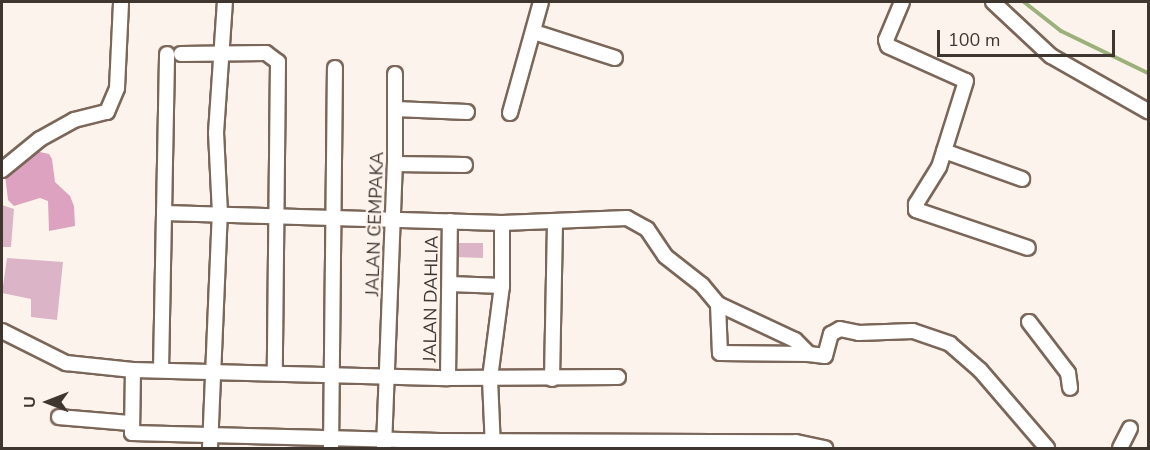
<!DOCTYPE html>
<style>
body{margin:0}
#map{position:relative;width:1150px;height:450px;overflow:hidden;background:#fdf3ed;font-family:"Nunito Sans",sans-serif}
div>[style]{position:absolute}
.green>*{inset:0;background:#dbb5c7}
.forest>*{inset:0;background:#dda2bf}
.stream>*{height:4px;margin:-2px;padding:0 2px;transform-origin:2px;border-radius:2px;background:#9bb17a}
.roads{filter:drop-shadow(2px 0 #7b6759) drop-shadow(-2px 0 #7b6759) drop-shadow(0 2px #7b6759) drop-shadow(0 -2px #7b6759)}
.minor>*{height:14px;margin:-7px;padding:0 7px;transform-origin:7px;border-radius:7px;background:#fff}
span{translate:-50% -50%;white-space:nowrap;text-align:center;line-height:1.15;-webkit-text-stroke:4.5px #fdf3ed;paint-order:stroke}
.street-label{font-size:18px;color:#3f3630}
.frame{position:absolute;inset:0;border:3px solid #3f3630;pointer-events:none}
.north{position:absolute;left:18px;top:372px;width:60px;height:60px;-webkit-text-stroke:4px #fdf3ed;paint-order:stroke;rotate:270deg;font-size:16px;font-weight:700;line-height:24px;text-align:center;color:#3f3630}
.north::after{content:'';display:block;margin:auto;width:21px;height:27px;background:#3f3630;clip-path:polygon(50% 0,100% 100%,50% 72%,0 100%)}
.scale{position:absolute;left:937px;top:30px;width:178px;height:27px;box-sizing:border-box;border:3px solid #3f3630;border-top:0;padding-left:8px;font-size:18px;line-height:21px;white-space:nowrap;color:#3f3630;-webkit-text-stroke:4px #fdf3ed;paint-order:stroke}
</style>
<div id="map">
<div class="green">
<i style="clip-path:polygon(2px 205px,14px 209px,11px 247px,2px 247px)"></i>
<i style="clip-path:polygon(455px 243px,483px 243px,483px 258px,454px 257px)"></i>
<i style="clip-path:polygon(7px 258px,63px 262px,57px 320px,31px 317px,31px 299px,2px 293px)"></i>
</div>
<div class="forest">
<i style="clip-path:polygon(35px 151px,49px 154px,52px 159px,55px 182px,70px 196px,74px 206px,75px 226px,49px 231px,48px 201px,40px 198px,14px 206px,8px 200px,5px 175px)"></i>
</div>
<div class="stream">
<i style="left:1024px;top:2px;width:47px;rotate:38.1deg"></i>
<i style="left:1061px;top:31px;width:97px;rotate:25.8deg"></i>
</div>
<div class="roads">
<div class="minor">
<i style="left:902px;top:2px;width:41px;rotate:112.8deg"></i>
<i style="left:886px;top:40px;width:6px;rotate:72deg"></i>
<i style="left:888px;top:46px;width:85px;rotate:24.2deg"></i>
<i style="left:966px;top:81px;width:90px;rotate:107.4deg"></i>
<i style="left:939px;top:167px;width:44px;rotate:121.9deg"></i>
<i style="left:916px;top:204px;width:6px;rotate:90deg"></i>
<i style="left:916px;top:210px;width:118px;rotate:18.7deg"></i>
<i style="left:993px;top:2px;width:79px;rotate:43deg"></i>
<i style="left:1051px;top:56px;width:112px;rotate:29.6deg"></i>
<i style="left:534px;top:32px;width:85px;rotate:17.8deg"></i>
<i style="left:181px;top:54px;width:85px;rotate:-0.7deg"></i>
<i style="left:266px;top:53px;width:15px;rotate:37deg"></i>
<i style="left:278px;top:62px;width:311px;rotate:90.6deg"></i>
<i style="left:395px;top:109px;width:72px;rotate:2.4deg"></i>
<i style="left:510px;top:113px;width:115px;rotate:-74.4deg"></i>
<i style="left:944px;top:151px;width:83px;rotate:19.7deg"></i>
<i style="left:395px;top:164px;width:70px;rotate:0.8deg"></i>
<i style="left:2px;top:170px;width:49px;rotate:-39.2deg"></i>
<i style="left:40px;top:139px;width:39px;rotate:-29deg"></i>
<i style="left:74px;top:120px;width:34px;rotate:-14deg"></i>
<i style="left:107px;top:112px;width:26px;rotate:-67deg"></i>
<i style="left:117px;top:88px;width:86px;rotate:-87.3deg"></i>
<i style="left:164px;top:213px;width:338px;rotate:1.7deg"></i>
<i style="left:502px;top:223px;width:125px;rotate:-2.3deg"></i>
<i style="left:627px;top:218px;width:23px;rotate:29deg"></i>
<i style="left:647px;top:229px;width:32px;rotate:56deg"></i>
<i style="left:665px;top:256px;width:47px;rotate:38.1deg"></i>
<i style="left:702px;top:285px;width:25px;rotate:50deg"></i>
<i style="left:718px;top:304px;width:85px;rotate:25.1deg"></i>
<i style="left:795px;top:340px;width:20px;rotate:45deg"></i>
<i style="left:809px;top:354px;width:16px;rotate:7deg"></i>
<i style="left:825px;top:356px;width:23px;rotate:-75deg"></i>
<i style="left:831px;top:334px;width:10px;rotate:-29deg"></i>
<i style="left:840px;top:329px;width:19px;rotate:12deg"></i>
<i style="left:859px;top:333px;width:54px;rotate:-2.1deg"></i>
<i style="left:913px;top:331px;width:39px;rotate:19deg"></i>
<i style="left:950px;top:344px;width:40px;rotate:41deg"></i>
<i style="left:980px;top:370px;width:103px;rotate:49.3deg"></i>
<i style="left:450px;top:284px;width:52px;rotate:2.2deg"></i>
<i style="left:718px;top:304px;width:49px;rotate:87.7deg"></i>
<i style="left:720px;top:353px;width:89px;rotate:0.6deg"></i>
<i style="left:1029px;top:322px;width:64px;rotate:52.6deg"></i>
<i style="left:1068px;top:373px;width:15px;rotate:82deg"></i>
<i style="left:2px;top:331px;width:72px;rotate:26.6deg"></i>
<i style="left:66px;top:363px;width:67px;rotate:6deg"></i>
<i style="left:133px;top:370px;width:315px;rotate:1.5deg"></i>
<i style="left:448px;top:378px;width:170px;rotate:-0.3deg"></i>
<i style="left:133px;top:370px;width:63px;rotate:90.9deg"></i>
<i style="left:132px;top:433px;width:308px;rotate:1.5deg"></i>
<i style="left:440px;top:441px;width:356px;rotate:0.2deg"></i>
<i style="left:796px;top:442px;width:30px;rotate:12deg"></i>
<i style="left:161px;top:370px;width:316px;rotate:-88.9deg"></i>
<i style="left:448px;top:378px;width:157px;rotate:-89.3deg"></i>
<i style="left:552px;top:379px;width:156px;rotate:-88.9deg"></i>
<i style="left:59px;top:417px;width:70px;rotate:4.9deg"></i>
<i style="left:384px;top:447px;width:283px;rotate:-87.8deg"></i>
<i style="left:395px;top:164px;width:90px;rotate:-90deg"></i>
<i style="left:210px;top:448px;width:234px;rotate:-87.6deg"></i>
<i style="left:220px;top:214px;width:81px;rotate:-92.8deg"></i>
<i style="left:216px;top:133px;width:131px;rotate:-86.1deg"></i>
<i style="left:331px;top:448px;width:380px;rotate:-89.4deg"></i>
<i style="left:493px;top:448px;width:70px;rotate:-92.5deg"></i>
<i style="left:490px;top:378px;width:93px;rotate:-82.6deg"></i>
<i style="left:502px;top:286px;width:63px;rotate:-90deg"></i>
<i style="left:1120px;top:448px;width:22px;rotate:-63deg"></i>
</div>
</div>
<div class="street-label">
<span style="left:375px;top:224px;rotate:-88deg">JALAN CEMPAKA</span>
<span style="left:431px;top:299px;rotate:-89deg">JALAN DAHLIA</span>
</div>
<div class="frame"></div>
<div class="north">U</div>
<div class="scale">100 m</div>
</div>
